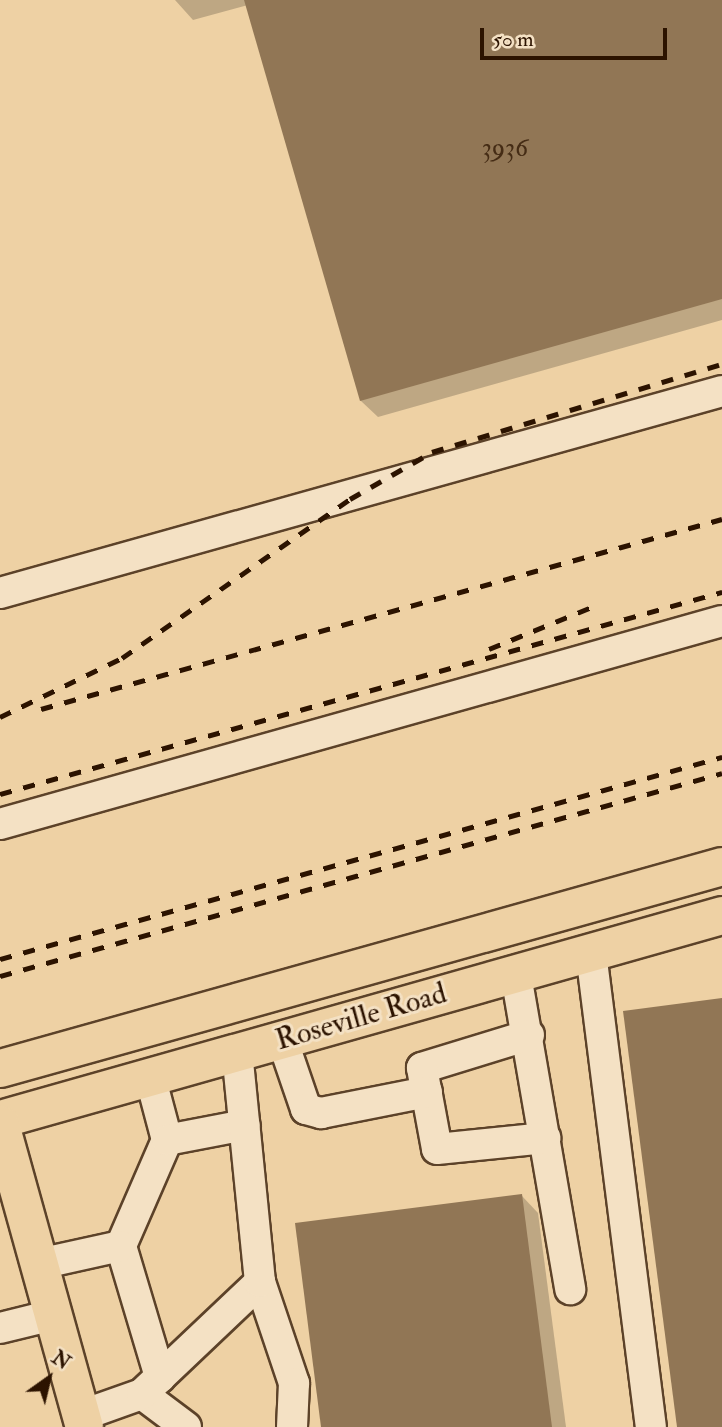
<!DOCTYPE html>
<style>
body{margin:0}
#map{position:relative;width:722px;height:1427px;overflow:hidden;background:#eed1a4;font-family:"IM FELL Double Pica",serif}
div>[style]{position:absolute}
.shadow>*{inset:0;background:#0003}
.building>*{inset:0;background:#917655}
.roads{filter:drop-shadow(2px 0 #5c4229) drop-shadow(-2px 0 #5c4229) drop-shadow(0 2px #5c4229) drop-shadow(0 -2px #5c4229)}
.minor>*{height:30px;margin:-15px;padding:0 15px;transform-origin:15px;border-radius:15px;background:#f4e1c4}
.major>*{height:37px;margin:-18.5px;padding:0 18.5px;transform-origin:18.5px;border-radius:18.5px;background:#eed1a4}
.rail>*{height:5px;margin-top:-2.5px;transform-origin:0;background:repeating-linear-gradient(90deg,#2c1300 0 12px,transparent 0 24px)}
span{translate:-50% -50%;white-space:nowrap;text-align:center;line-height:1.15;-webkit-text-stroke:6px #f4e1c4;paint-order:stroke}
.number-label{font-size:26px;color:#452c15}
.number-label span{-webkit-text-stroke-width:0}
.street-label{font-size:30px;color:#2c1300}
.north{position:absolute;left:14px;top:1343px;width:70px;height:70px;-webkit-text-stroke:5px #f4e1c4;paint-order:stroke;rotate:34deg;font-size:19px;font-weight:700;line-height:28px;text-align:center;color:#2c1300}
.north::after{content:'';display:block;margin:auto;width:24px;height:32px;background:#2c1300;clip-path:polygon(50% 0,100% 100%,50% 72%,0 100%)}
.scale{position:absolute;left:480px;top:28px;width:187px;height:32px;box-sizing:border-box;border:4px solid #2c1300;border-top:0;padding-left:9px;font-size:21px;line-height:24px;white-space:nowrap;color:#2c1300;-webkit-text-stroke:5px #f4e1c4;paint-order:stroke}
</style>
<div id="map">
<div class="shadow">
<i style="clip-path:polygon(175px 0,722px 0,722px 320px,378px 417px,361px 401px,248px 5px,193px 20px)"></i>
<i style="clip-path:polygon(522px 1196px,538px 1213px,566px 1427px,323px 1427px)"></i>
</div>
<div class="building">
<i style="clip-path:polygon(244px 0,722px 0,722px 299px,360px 401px)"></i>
<i style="clip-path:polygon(722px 998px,722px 1427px,677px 1427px,623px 1011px)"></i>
<i style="clip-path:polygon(522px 1194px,552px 1427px,321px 1427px,295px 1223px)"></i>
</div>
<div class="roads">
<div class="minor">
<i style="left:0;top:593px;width:750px;rotate:-15.63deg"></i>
<i style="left:0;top:824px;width:750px;rotate:-15.7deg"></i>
<i style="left:591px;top:953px;width:478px;rotate:82.8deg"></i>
<i style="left:516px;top:975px;width:319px;rotate:80.2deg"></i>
<i style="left:529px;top:1035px;width:112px;rotate:162.9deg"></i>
<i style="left:422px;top:1068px;width:82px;rotate:79.5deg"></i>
<i style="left:437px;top:1149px;width:109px;rotate:-5.8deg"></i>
<i style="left:282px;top:1039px;width:74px;rotate:71.1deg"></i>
<i style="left:306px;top:1109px;width:16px;rotate:15deg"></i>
<i style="left:321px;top:1113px;width:108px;rotate:-11.2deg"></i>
<i style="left:150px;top:1076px;width:66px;rotate:75.1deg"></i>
<i style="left:167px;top:1140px;width:116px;rotate:113.5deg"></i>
<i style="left:121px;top:1246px;width:137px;rotate:73.4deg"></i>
<i style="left:167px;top:1140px;width:79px;rotate:-10.9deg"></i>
<i style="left:39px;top:1264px;width:84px;rotate:-12.4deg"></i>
<i style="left:260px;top:1282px;width:107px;rotate:71.4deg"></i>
<i style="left:294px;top:1383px;width:44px;rotate:92.6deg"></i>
<i style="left:0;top:1328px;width:55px;rotate:-13.8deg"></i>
<i style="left:142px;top:1394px;width:55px;rotate:36.9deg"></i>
<i style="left:80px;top:1416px;width:66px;rotate:-19.5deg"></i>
<i style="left:142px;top:1394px;width:163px;rotate:-43.5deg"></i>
<i style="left:260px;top:1282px;width:231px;rotate:-95.7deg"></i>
</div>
<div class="major">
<i style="left:0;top:1068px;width:750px;rotate:-15.63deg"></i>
<i style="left:0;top:1119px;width:750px;rotate:-15.78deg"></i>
<i style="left:0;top:1124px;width:314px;rotate:74.5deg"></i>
</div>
</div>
<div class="rail">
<i style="left:489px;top:649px;width:111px;rotate:-22.2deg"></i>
<i style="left:41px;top:709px;width:707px;rotate:-15.59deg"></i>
<i style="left:0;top:717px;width:136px;rotate:-25.8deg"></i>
<i style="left:122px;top:658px;width:278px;rotate:-34.9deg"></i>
<i style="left:350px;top:499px;width:95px;rotate:-29.8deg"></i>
<i style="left:432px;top:452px;width:303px;rotate:-16.9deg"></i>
<i style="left:0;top:794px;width:750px;rotate:-15.63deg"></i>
<i style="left:0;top:959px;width:750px;rotate:-15.63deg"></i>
<i style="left:0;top:976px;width:750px;rotate:-15.7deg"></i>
</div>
<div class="number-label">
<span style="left:505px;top:149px">3936</span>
</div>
<div class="street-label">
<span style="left:361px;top:1017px;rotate:-16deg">Roseville Road</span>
</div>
<div class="north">N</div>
<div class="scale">50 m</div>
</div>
